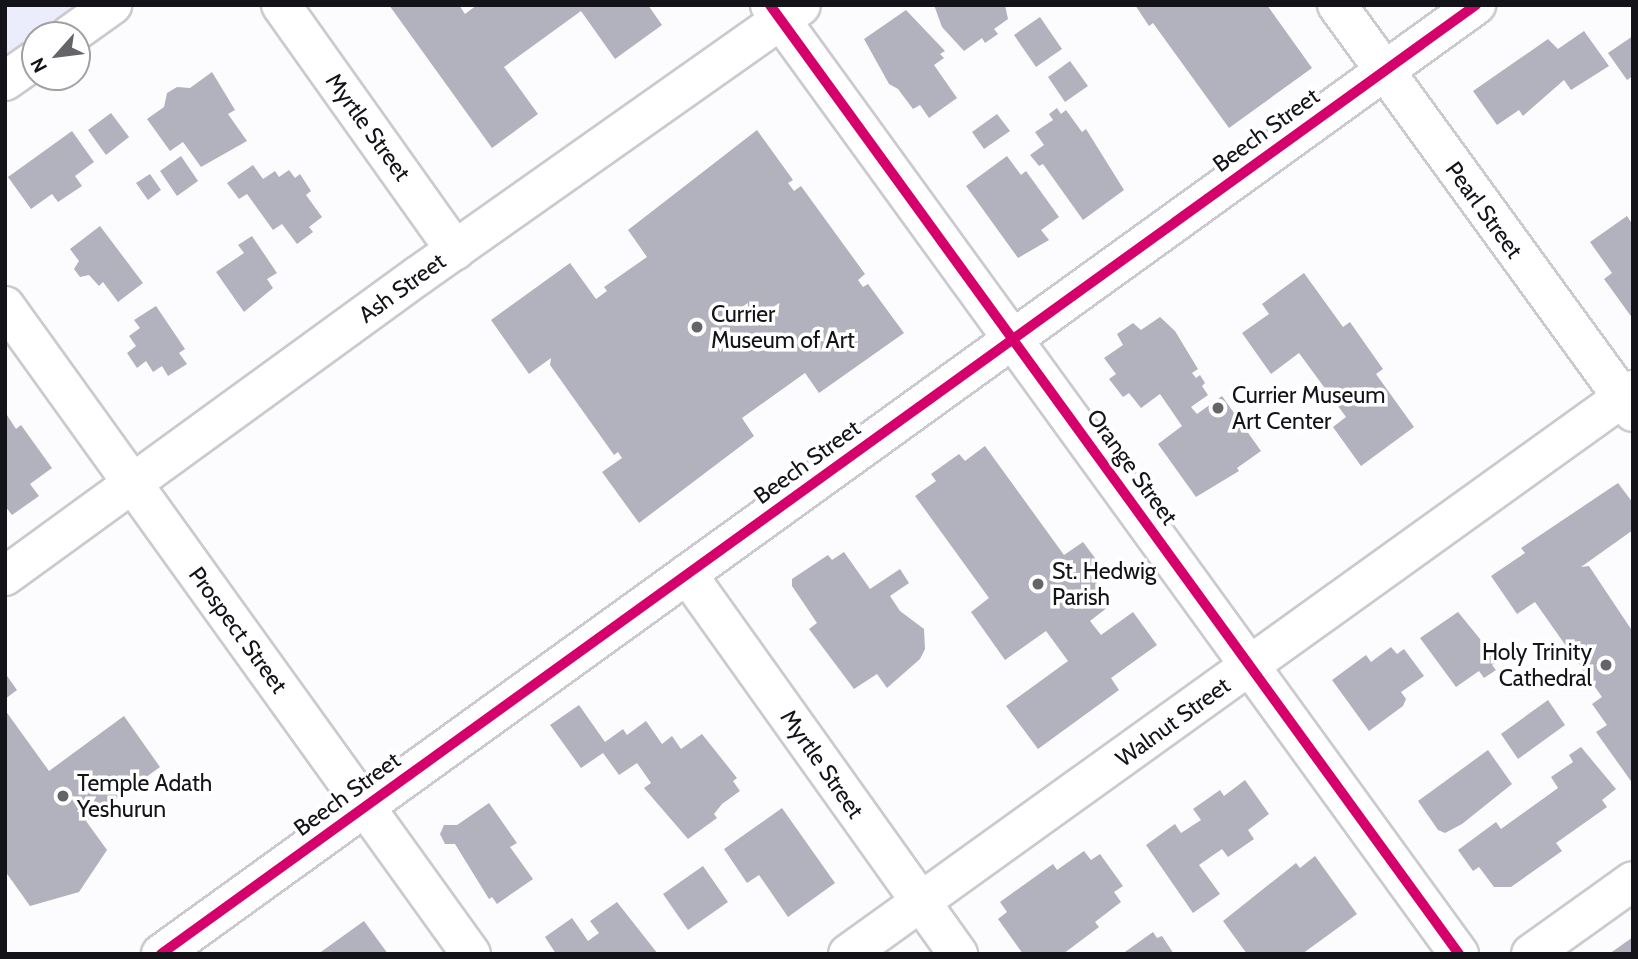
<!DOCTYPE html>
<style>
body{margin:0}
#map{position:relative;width:1638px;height:959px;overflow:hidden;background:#fcfcfe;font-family:Cabin,sans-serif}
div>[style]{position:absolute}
.green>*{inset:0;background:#ecedfc}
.building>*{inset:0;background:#b2b1be}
.roads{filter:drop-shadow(2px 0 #cacacf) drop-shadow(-2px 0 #cacacf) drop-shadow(0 2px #cacacf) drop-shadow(0 -2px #cacacf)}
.minor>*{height:38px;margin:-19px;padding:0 19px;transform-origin:19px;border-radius:19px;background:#fff}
.major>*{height:38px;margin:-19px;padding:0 19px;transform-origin:19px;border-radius:19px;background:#fff}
.cycleway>*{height:10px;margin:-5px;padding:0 5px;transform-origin:5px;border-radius:5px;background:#d6006c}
.dots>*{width:19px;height:19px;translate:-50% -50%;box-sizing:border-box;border:4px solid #fff;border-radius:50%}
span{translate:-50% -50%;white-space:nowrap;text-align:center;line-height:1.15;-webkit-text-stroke:7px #fff;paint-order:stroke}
.street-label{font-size:23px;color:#131319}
.poi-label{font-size:23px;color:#131319}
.left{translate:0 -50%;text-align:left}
.right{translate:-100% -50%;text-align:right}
.frame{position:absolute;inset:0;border:7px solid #131319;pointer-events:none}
.north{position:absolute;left:21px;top:21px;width:70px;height:70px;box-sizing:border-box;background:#fff;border:2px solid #a1a1a3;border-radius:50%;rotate:242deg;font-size:19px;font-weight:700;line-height:28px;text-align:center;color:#131319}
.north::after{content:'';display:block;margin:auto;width:24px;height:32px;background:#656569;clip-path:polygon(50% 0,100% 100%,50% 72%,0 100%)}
</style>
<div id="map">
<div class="green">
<i style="clip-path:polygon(5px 5px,112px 5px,70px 35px,35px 35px,35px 60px,5px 81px)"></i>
</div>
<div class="building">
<i style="clip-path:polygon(389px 5px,459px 5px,465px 14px,477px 5px,648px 5px,662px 25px,615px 59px,581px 11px,504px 67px,538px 114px,492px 148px)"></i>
<i style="clip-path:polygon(934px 5px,1005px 5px,1008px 19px,994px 29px,998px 34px,985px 43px,982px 38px,964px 51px,942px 27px)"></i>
<i style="clip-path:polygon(1135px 5px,1267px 5px,1312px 68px,1229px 128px,1153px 23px,1149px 26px)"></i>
<i style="clip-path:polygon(906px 10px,945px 51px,940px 54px,944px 58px,934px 65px,957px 98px,929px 118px,920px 105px,913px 109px,898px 89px,889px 84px,864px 39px)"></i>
<i style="clip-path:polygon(1040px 17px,1062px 49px,1036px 67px,1014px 35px)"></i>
<i style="clip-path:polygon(1584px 31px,1609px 66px,1571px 90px,1564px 80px,1523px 116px,1519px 110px,1497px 125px,1473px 91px,1548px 39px,1558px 49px)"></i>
<i style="clip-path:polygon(1633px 36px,1633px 76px,1627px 80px,1608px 53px)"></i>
<i style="clip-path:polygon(1070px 61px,1088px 86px,1065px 102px,1048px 77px)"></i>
<i style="clip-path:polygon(212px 72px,235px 110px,228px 114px,247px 141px,201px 167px,183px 142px,170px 151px,147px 119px,164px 107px,167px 93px,177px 87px,190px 88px)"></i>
<i style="clip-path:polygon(1057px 108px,1061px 114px,1066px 110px,1082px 132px,1086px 129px,1124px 190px,1083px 220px,1043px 164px,1039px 166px,1030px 155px,1044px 145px,1035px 132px,1053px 120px,1049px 114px)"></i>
<i style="clip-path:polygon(111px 113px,129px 137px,106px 155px,88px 130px)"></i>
<i style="clip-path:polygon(997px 114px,1010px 131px,984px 149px,972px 132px)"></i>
<i style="clip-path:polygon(757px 130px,793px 180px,788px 183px,794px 191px,801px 186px,865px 274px,858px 280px,863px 287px,868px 284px,904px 333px,819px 393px,805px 373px,742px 418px,754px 436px,639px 523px,602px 472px,622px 458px,618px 452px,614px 455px,550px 365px,551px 358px,529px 374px,491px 320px,570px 263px,596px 299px,607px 291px,604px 287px,647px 257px,628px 230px)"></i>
<i style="clip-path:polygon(72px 131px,94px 162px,75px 176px,82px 186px,58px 202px,52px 194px,31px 209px,8px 177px)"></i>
<i style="clip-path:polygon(181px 156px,198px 181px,177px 196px,160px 171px)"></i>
<i style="clip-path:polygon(1007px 156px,1021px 175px,1026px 171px,1059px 217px,1041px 230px,1049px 240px,1018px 258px,966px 186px)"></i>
<i style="clip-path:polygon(253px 165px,263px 179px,275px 171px,279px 177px,289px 170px,295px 178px,300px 174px,311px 191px,306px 195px,322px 217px,309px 227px,313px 232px,297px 244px,282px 224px,273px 230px,247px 194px,239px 199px,227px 183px)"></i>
<i style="clip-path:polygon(150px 174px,161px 190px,148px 200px,136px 183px)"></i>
<i style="clip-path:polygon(1627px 216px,1633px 225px,1633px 319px,1604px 279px,1612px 273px,1590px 242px)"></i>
<i style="clip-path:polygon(100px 226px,143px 283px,118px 302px,103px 282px,99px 286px,89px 275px,80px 277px,74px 269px,79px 261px,70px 249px)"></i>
<i style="clip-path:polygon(252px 236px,277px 273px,267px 279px,273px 288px,244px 312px,216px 272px,244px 253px,238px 245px)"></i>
<i style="clip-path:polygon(1304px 273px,1343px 327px,1350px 322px,1366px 345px,1383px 369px,1376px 374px,1414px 427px,1361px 466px,1333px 427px,1346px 417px,1299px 353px,1271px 374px,1242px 333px,1269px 314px,1262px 304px)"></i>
<i style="clip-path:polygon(156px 306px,185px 349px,179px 353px,187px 364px,168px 376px,162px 366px,153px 372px,146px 361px,137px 368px,127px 353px,136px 346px,129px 336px,140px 328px,134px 320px)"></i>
<i style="clip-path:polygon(1160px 317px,1175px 331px,1198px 369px,1192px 373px,1196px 378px,1200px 375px,1205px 383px,1202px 386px,1208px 395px,1191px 407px,1197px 414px,1222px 396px,1261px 451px,1237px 468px,1239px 471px,1196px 497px,1158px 444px,1182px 426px,1160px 394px,1141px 408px,1129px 393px,1123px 397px,1109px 379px,1116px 374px,1104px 358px,1123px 345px,1117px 334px,1133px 323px,1141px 330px)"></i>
<i style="clip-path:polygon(5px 412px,16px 429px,21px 425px,52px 468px,30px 484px,39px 496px,12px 515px,5px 506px)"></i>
<i style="clip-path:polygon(985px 446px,1064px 555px,1083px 542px,1098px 562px,1087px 570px,1112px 604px,1090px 621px,1101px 635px,1133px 612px,1157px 645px,1111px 678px,1119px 690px,1038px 749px,1006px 706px,1068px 661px,1046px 631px,1005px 660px,971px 612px,989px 598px,915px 496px,936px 481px,931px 474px,959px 454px,965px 461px)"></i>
<i style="clip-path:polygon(1618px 483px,1633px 503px,1633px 530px,1581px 567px,1589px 566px,1633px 632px,1633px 784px,1596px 732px,1607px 725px,1592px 704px,1602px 697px,1535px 602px,1517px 614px,1491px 576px,1525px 553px,1521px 548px)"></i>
<i style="clip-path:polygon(844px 552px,870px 589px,900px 569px,909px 583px,890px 596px,900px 611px,924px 629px,925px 649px,920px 659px,887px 688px,877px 674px,854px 689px,809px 629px,817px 623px,792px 586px,792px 579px,828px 555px,832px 560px)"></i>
<i style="clip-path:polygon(1458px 612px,1498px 661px,1492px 665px,1496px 670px,1484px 678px,1479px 671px,1456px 687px,1420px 638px)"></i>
<i style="clip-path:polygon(1391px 647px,1397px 654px,1404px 649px,1424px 676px,1401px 692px,1406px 699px,1403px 706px,1369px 731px,1332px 680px,1366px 655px,1371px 662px)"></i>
<i style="clip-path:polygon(5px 673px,17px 690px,5px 699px)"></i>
<i style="clip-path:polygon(1548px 700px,1565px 725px,1518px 759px,1501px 734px)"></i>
<i style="clip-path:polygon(579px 705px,605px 742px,623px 729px,627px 735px,646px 721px,662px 744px,672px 736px,681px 749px,702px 734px,737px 778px,733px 781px,740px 791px,722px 804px,714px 814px,717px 818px,688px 839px,644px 788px,651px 783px,637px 763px,619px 775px,603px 753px,581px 768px,550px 725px)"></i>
<i style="clip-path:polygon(5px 710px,49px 771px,124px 716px,160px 767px,86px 821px,107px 850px,79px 892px,30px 906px,5px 871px)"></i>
<i style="clip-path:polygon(1581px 747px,1616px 789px,1602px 800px,1607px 807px,1556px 843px,1562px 851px,1511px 887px,1494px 887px,1479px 867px,1473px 871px,1458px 850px,1496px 822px,1501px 829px,1558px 788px,1551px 777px,1573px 762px,1569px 755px)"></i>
<i style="clip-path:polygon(1488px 750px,1512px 784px,1462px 824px,1445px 833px,1438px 830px,1418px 801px)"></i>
<i style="clip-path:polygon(1245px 780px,1269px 814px,1248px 830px,1254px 839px,1228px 857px,1222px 849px,1199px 865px,1220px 894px,1193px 913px,1146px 845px,1175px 824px,1181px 833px,1201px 820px,1193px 809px,1220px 790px,1224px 796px)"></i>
<i style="clip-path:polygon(489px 803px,517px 843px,510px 847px,533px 879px,497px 904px,492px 897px,489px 899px,455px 844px,445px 844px,440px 834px,444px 825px,457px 825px)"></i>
<i style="clip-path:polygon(782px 808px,835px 883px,788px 917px,759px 875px,747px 883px,724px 849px)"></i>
<i style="clip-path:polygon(1084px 851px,1091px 860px,1100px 854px,1123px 886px,1114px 892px,1121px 902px,1095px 922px,1099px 927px,1063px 954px,1023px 954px,998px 919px,1007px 912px,1000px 902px,1053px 864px,1057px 870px)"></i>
<i style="clip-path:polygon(1315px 856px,1357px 914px,1302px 954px,1247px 954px,1223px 921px,1296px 863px,1300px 868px)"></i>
<i style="clip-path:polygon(703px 866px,728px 902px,688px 930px,663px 894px)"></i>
<i style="clip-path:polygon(617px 902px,658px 954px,556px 954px,545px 937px,572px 918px,588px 941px,599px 933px,590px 921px)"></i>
<i style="clip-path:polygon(364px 921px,388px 954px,318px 954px)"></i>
<i style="clip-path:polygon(1153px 932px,1157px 938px,1162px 936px,1174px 954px,1122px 954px)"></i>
<i style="clip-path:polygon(1633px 937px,1633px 954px,1609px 954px)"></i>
</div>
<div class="roads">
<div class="minor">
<i style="left:281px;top:5px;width:301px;rotate:54.6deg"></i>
<i style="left:770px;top:5px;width:1173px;rotate:54.02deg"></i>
<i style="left:1337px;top:5px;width:503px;rotate:53.97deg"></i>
<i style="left:5px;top:306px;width:798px;rotate:54.28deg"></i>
<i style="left:687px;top:574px;width:467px;rotate:54.5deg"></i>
<i style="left:5px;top:576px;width:512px;rotate:-36.02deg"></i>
<i style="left:419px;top:275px;width:467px;rotate:-35.2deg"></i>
<i style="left:848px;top:954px;width:967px;rotate:-35.7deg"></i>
<i style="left:1531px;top:954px;width:125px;rotate:-35.6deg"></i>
</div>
<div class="major">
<i style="left:70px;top:35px;width:52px;rotate:-35.5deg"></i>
<i style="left:5px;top:81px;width:37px;rotate:-35deg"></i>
<i style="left:161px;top:954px;width:1622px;rotate:-35.82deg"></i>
</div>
</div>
<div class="cycleway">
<i style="left:770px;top:5px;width:1173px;rotate:54.02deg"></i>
<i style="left:161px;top:954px;width:1622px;rotate:-35.82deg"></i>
</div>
<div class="dots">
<i style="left:697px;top:327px;background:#656569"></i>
<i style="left:1218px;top:408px;background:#656569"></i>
<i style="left:1038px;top:584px;background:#656569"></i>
<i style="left:1606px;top:665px;background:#656569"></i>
<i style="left:63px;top:796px;background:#656569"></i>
</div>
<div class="street-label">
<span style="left:368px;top:127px;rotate:54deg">Myrtle Street</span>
<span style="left:1266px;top:130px;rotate:-36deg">Beech Street</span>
<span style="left:1484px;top:210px;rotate:54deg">Pearl Street</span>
<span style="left:402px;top:288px;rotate:-36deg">Ash Street</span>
<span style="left:807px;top:462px;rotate:-36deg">Beech Street</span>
<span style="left:1132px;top:467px;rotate:54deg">Orange Street</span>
<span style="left:238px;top:630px;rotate:54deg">Prospect Street</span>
<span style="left:1173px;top:722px;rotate:-36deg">Walnut Street</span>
<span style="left:822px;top:764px;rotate:55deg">Myrtle Street</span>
<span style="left:347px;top:794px;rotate:-36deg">Beech Street</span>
</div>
<div class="poi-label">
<span class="left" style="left:711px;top:327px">Currier<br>Museum of Art</span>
<span class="left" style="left:1232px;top:408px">Currier Museum<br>Art Center</span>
<span class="left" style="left:1052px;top:584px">St. Hedwig<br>Parish</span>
<span class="right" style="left:1592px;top:665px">Holy Trinity<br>Cathedral</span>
<span class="left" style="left:77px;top:796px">Temple Adath<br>Yeshurun</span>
</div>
<div class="frame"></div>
<div class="north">N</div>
</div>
